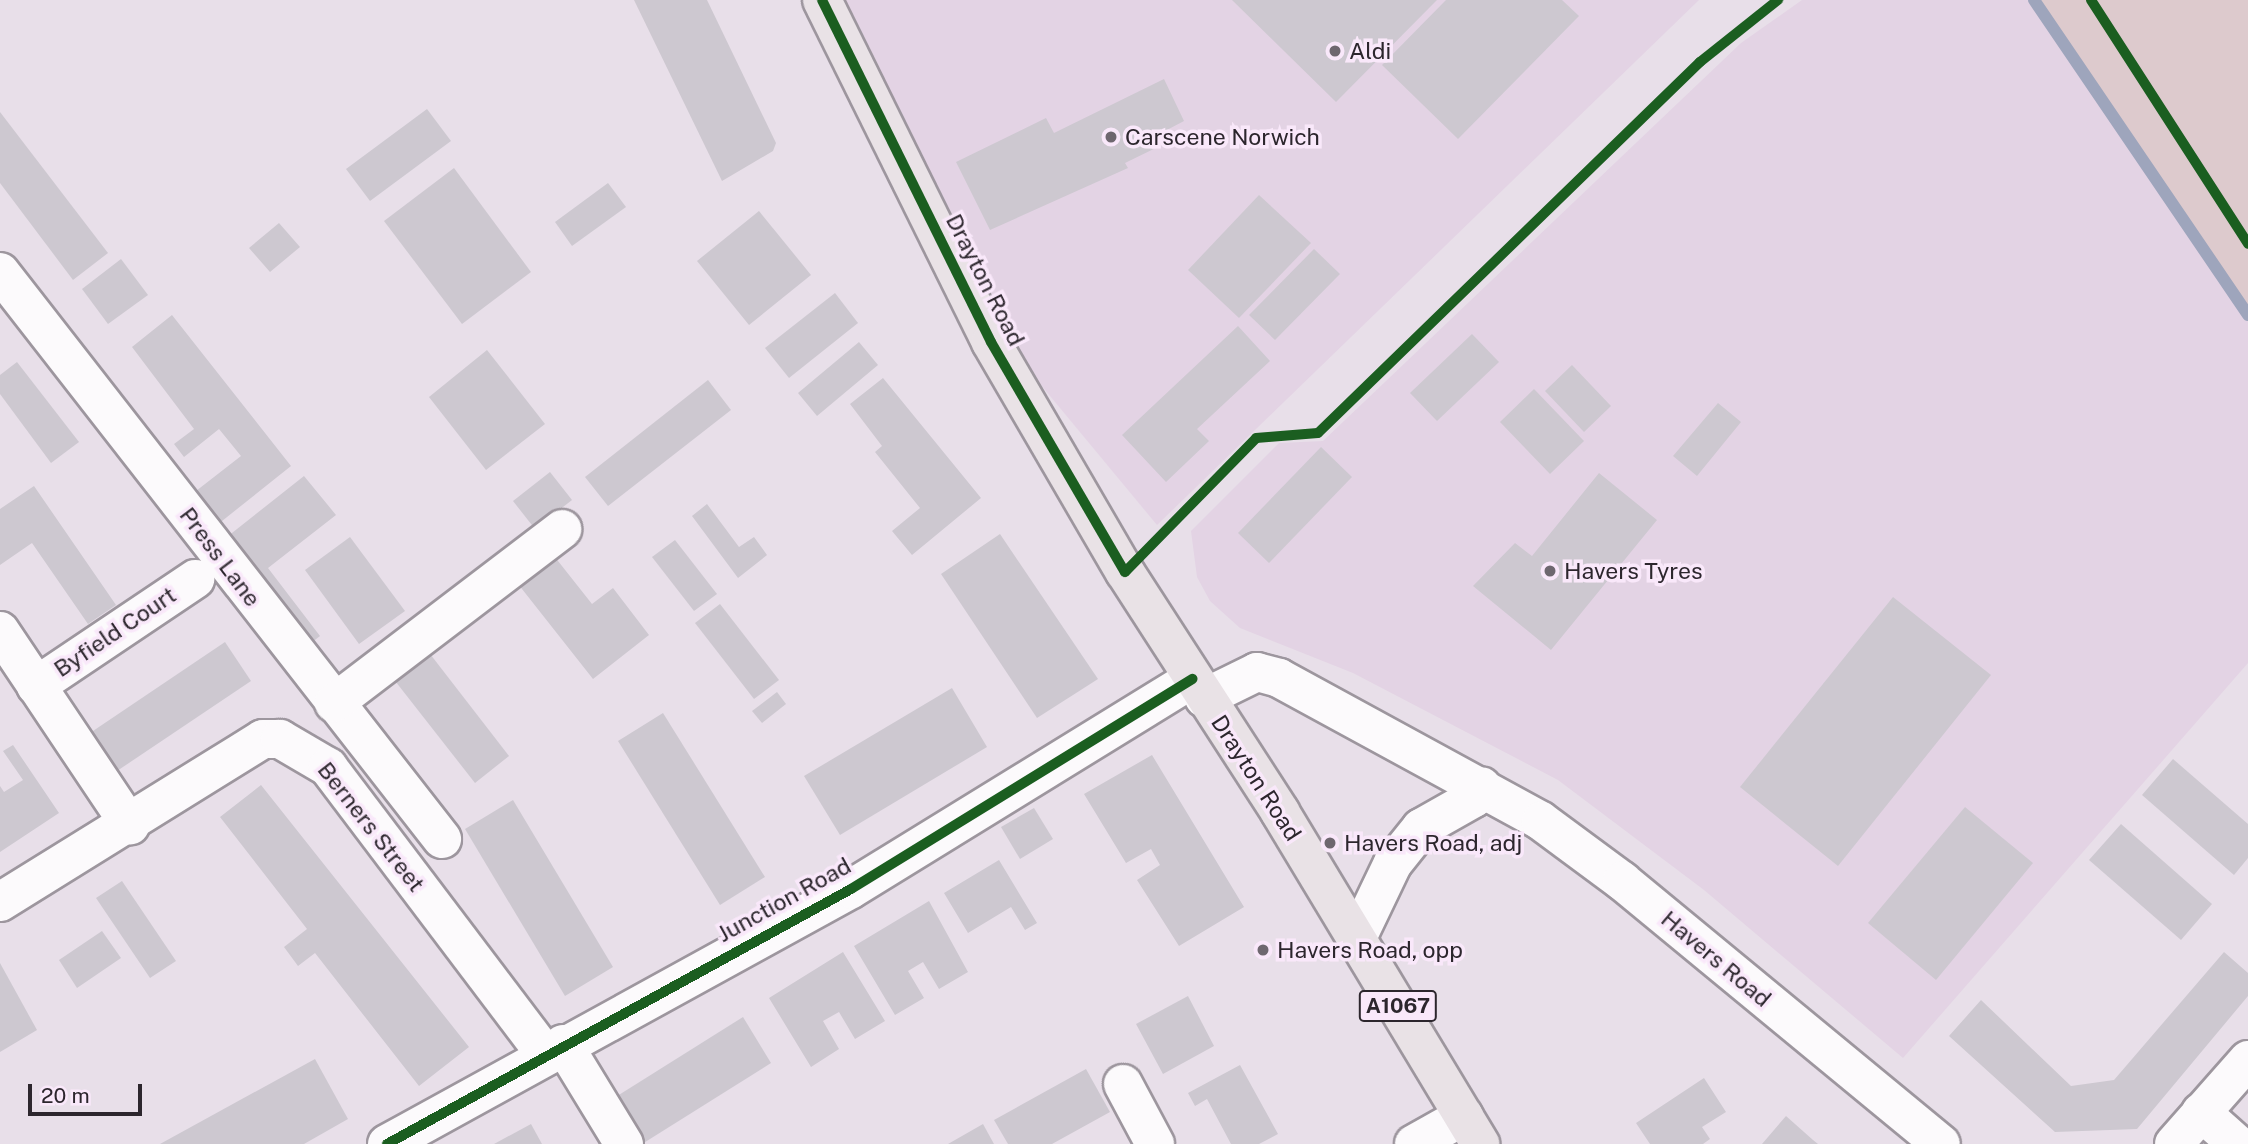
<!DOCTYPE html>
<style>
body{margin:0}
#map{position:relative;width:2248px;height:1144px;overflow:hidden;background:#e8dfe9;font-family:"Public Sans",sans-serif}
div>[style]{position:absolute}
.built>*{inset:0;background:#e3d3e4}
.green>*{inset:0;background:#ddcacd}
.stream>*{height:12px;margin:-6px;padding:0 6px;transform-origin:6px;border-radius:6px;background:#9ea5bc}
.building>*{inset:0;background:#cdc8d0}
.roads{filter:drop-shadow(2px 0 #9d969e) drop-shadow(-2px 0 #9d969e) drop-shadow(0 2px #9d969e) drop-shadow(0 -2px #9d969e)}
.minor>*{height:38px;margin:-19px;padding:0 19px;transform-origin:19px;border-radius:19px;background:#fcfafc}
.primary>*{height:38px;margin:-19px;padding:0 19px;transform-origin:19px;border-radius:19px;background:#e9e2e6}
.cycleway>*{height:10px;margin:-5px;padding:0 5px;transform-origin:5px;border-radius:5px;background:#1b5e20}
.dots>*{width:19px;height:19px;translate:-50% -50%;box-sizing:border-box;border:4px solid #f9e8fa;border-radius:50%}
span{translate:-50% -50%;white-space:nowrap;text-align:center;line-height:1.15;-webkit-text-stroke:7px #f9e8fa;paint-order:stroke}
.shield-label span{padding:2px 5px;background:#f9e8fa;border:2px solid;border-radius:5px;-webkit-text-stroke-width:0}
.shield-label{font-size:21px;color:#2c262d;font-weight:700}
.poi-label{font-size:23px;color:#2c262d}
.left{translate:0 -50%;text-align:left}
.street-label{font-size:23px;color:#2c262d}
.scale{position:absolute;left:28px;top:1084px;width:114px;height:32px;box-sizing:border-box;border:4px solid #2c262d;border-top:0;padding-left:9px;font-size:21px;line-height:24px;white-space:nowrap;color:#2c262d;-webkit-text-stroke:5px #f9e8fa;paint-order:stroke}
</style>
<div id="map">
<div class="built">
<i style="clip-path:polygon(842px 0,1699px 0,1157px 525px,1031px 373px,900px 130px)"></i>
<i style="clip-path:polygon(1802px 0,2034px 0,2248px 315px,2248px 663px,1903px 1058px,1704px 890px,1558px 780px,1353px 673px,1240px 628px,1210px 601px,1197px 577px,1191px 531px,1279px 443px,1323px 441px,1741px 43px)"></i>
</div>
<div class="green">
<i style="clip-path:polygon(2034px 0,2248px 0,2248px 315px,2065px 48px)"></i>
</div>
<div class="stream">
<i style="left:2034px;top:0;width:381px;rotate:55.8deg"></i>
</div>
<div class="building">
<i style="clip-path:polygon(634px 0,707px 0,776px 143px,773px 151px,722px 181px)"></i>
<i style="clip-path:polygon(1232px 0,1437px 0,1336px 102px)"></i>
<i style="clip-path:polygon(1446px 0,1562px 0,1579px 16px,1458px 139px,1382px 65px)"></i>
<i style="clip-path:polygon(1164px 79px,1184px 121px,1163px 132px,1168px 142px,1125px 163px,1128px 168px,990px 230px,956px 162px,1046px 118px,1054px 133px)"></i>
<i style="clip-path:polygon(427px 109px,451px 141px,370px 201px,346px 169px)"></i>
<i style="clip-path:polygon(0 112px,108px 253px,73px 280px,0 183px)"></i>
<i style="clip-path:polygon(454px 168px,531px 272px,462px 324px,384px 221px)"></i>
<i style="clip-path:polygon(608px 183px,626px 207px,572px 246px,555px 222px)"></i>
<i style="clip-path:polygon(1259px 195px,1311px 243px,1239px 318px,1188px 270px)"></i>
<i style="clip-path:polygon(759px 211px,811px 275px,749px 325px,697px 261px)"></i>
<i style="clip-path:polygon(279px 223px,300px 247px,270px 272px,249px 248px)"></i>
<i style="clip-path:polygon(1314px 249px,1340px 274px,1275px 340px,1249px 315px)"></i>
<i style="clip-path:polygon(121px 259px,148px 295px,108px 324px,82px 289px)"></i>
<i style="clip-path:polygon(835px 293px,858px 323px,789px 378px,765px 348px)"></i>
<i style="clip-path:polygon(172px 315px,291px 466px,212px 529px,187px 498px,241px 456px,219px 429px,184px 457px,174px 444px,194px 429px,132px 347px)"></i>
<i style="clip-path:polygon(1238px 326px,1270px 361px,1197px 429px,1209px 441px,1166px 482px,1122px 435px)"></i>
<i style="clip-path:polygon(1472px 334px,1499px 362px,1437px 421px,1410px 393px)"></i>
<i style="clip-path:polygon(859px 342px,878px 365px,817px 416px,798px 393px)"></i>
<i style="clip-path:polygon(487px 350px,545px 424px,486px 470px,429px 397px)"></i>
<i style="clip-path:polygon(17px 362px,79px 442px,51px 463px,0 394px,0 375px)"></i>
<i style="clip-path:polygon(1572px 365px,1611px 406px,1584px 432px,1545px 391px)"></i>
<i style="clip-path:polygon(883px 378px,981px 498px,912px 555px,892px 531px,920px 508px,875px 452px,882px 446px,850px 404px)"></i>
<i style="clip-path:polygon(708px 380px,731px 410px,608px 506px,585px 477px)"></i>
<i style="clip-path:polygon(1534px 389px,1584px 441px,1550px 474px,1500px 422px)"></i>
<i style="clip-path:polygon(1718px 403px,1741px 422px,1697px 476px,1673px 456px)"></i>
<i style="clip-path:polygon(1321px 447px,1352px 477px,1269px 563px,1238px 533px)"></i>
<i style="clip-path:polygon(550px 472px,572px 500px,535px 529px,513px 501px)"></i>
<i style="clip-path:polygon(1599px 473px,1657px 520px,1551px 650px,1473px 586px,1515px 543px,1532px 556px)"></i>
<i style="clip-path:polygon(304px 476px,336px 515px,268px 568px,320px 636px,301px 651px,218px 544px)"></i>
<i style="clip-path:polygon(34px 486px,116px 605px,88px 624px,32px 543px,0 565px,0 509px)"></i>
<i style="clip-path:polygon(707px 504px,739px 547px,754px 537px,767px 555px,738px 578px,692px 516px)"></i>
<i style="clip-path:polygon(1000px 534px,1098px 679px,1037px 718px,941px 574px)"></i>
<i style="clip-path:polygon(350px 537px,405px 611px,359px 644px,305px 570px)"></i>
<i style="clip-path:polygon(675px 540px,717px 594px,694px 611px,652px 557px)"></i>
<i style="clip-path:polygon(543px 542px,592px 604px,613px 588px,649px 635px,593px 679px,507px 570px)"></i>
<i style="clip-path:polygon(1893px 597px,1991px 675px,1838px 866px,1740px 787px)"></i>
<i style="clip-path:polygon(720px 604px,779px 680px,754px 699px,695px 623px)"></i>
<i style="clip-path:polygon(225px 642px,251px 681px,117px 771px,90px 733px)"></i>
<i style="clip-path:polygon(427px 650px,509px 756px,475px 783px,392px 677px)"></i>
<i style="clip-path:polygon(952px 688px,987px 747px,840px 835px,804px 776px)"></i>
<i style="clip-path:polygon(777px 692px,786px 704px,762px 723px,752px 711px)"></i>
<i style="clip-path:polygon(663px 713px,765px 877px,720px 905px,618px 741px)"></i>
<i style="clip-path:polygon(13px 745px,59px 813px,0 852px,0 786px,4px 792px,23px 780px,3px 751px)"></i>
<i style="clip-path:polygon(1152px 755px,1244px 907px,1179px 946px,1137px 880px,1160px 865px,1151px 849px,1126px 863px,1084px 794px)"></i>
<i style="clip-path:polygon(2173px 759px,2248px 824px,2248px 858px,2234px 875px,2142px 795px)"></i>
<i style="clip-path:polygon(261px 785px,469px 1047px,419px 1086px,315px 953px,298px 966px,284px 947px,307px 929px,220px 817px)"></i>
<i style="clip-path:polygon(513px 800px,613px 967px,565px 996px,465px 829px)"></i>
<i style="clip-path:polygon(1965px 807px,2033px 863px,1936px 980px,1868px 923px)"></i>
<i style="clip-path:polygon(1034px 808px,1053px 839px,1020px 859px,1001px 827px)"></i>
<i style="clip-path:polygon(2121px 824px,2212px 904px,2181px 940px,2089px 860px)"></i>
<i style="clip-path:polygon(999px 860px,1037px 923px,1025px 930px,1011px 907px,968px 933px,944px 893px)"></i>
<i style="clip-path:polygon(122px 881px,176px 961px,150px 978px,96px 898px)"></i>
<i style="clip-path:polygon(929px 901px,968px 972px,939px 989px,923px 962px,908px 971px,924px 998px,895px 1015px,854px 946px)"></i>
<i style="clip-path:polygon(102px 931px,121px 958px,77px 988px,59px 960px)"></i>
<i style="clip-path:polygon(843px 952px,885px 1021px,855px 1039px,839px 1012px,823px 1021px,839px 1049px,811px 1067px,769px 998px)"></i>
<i style="clip-path:polygon(2224px 952px,2248px 973px,2248px 996px,2137px 1129px,2055px 1132px,1949px 1036px,1981px 1000px,2071px 1086px,2114px 1080px)"></i>
<i style="clip-path:polygon(0 963px,37px 1030px,0 1052px)"></i>
<i style="clip-path:polygon(1188px 996px,1214px 1046px,1163px 1074px,1136px 1024px)"></i>
<i style="clip-path:polygon(743px 1017px,771px 1063px,642px 1144px,614px 1098px)"></i>
<i style="clip-path:polygon(315px 1059px,348px 1119px,304px 1144px,160px 1144px)"></i>
<i style="clip-path:polygon(1240px 1065px,1278px 1134px,1259px 1144px,1231px 1144px,1207px 1099px,1195px 1106px,1188px 1093px)"></i>
<i style="clip-path:polygon(1086px 1069px,1110px 1112px,1052px 1144px,1008px 1144px,994px 1120px)"></i>
<i style="clip-path:polygon(1704px 1078px,1726px 1112px,1702px 1127px,1710px 1139px,1703px 1144px,1650px 1144px,1636px 1123px)"></i>
<i style="clip-path:polygon(1786px 1116px,1813px 1140px,1818px 1144px,1762px 1144px)"></i>
<i style="clip-path:polygon(531px 1124px,542px 1144px,494px 1144px)"></i>
<i style="clip-path:polygon(983px 1124px,994px 1144px,948px 1144px)"></i>
</div>
<div class="roads">
<div class="minor">
<i style="left:0;top:272px;width:719px;rotate:52.06deg"></i>
<i style="left:0;top:631px;width:234px;rotate:56.2deg"></i>
<i style="left:36px;top:686px;width:192px;rotate:-33.9deg"></i>
<i style="left:1204px;top:698px;width:59px;rotate:-26.1deg"></i>
<i style="left:1257px;top:672px;width:23px;rotate:15deg"></i>
<i style="left:1279px;top:678px;width:298px;rotate:28.6deg"></i>
<i style="left:1541px;top:821px;width:101px;rotate:36.5deg"></i>
<i style="left:1622px;top:881px;width:413px;rotate:39.5deg"></i>
<i style="left:334px;top:703px;width:287px;rotate:-37.3deg"></i>
<i style="left:0;top:902px;width:309px;rotate:-31.8deg"></i>
<i style="left:263px;top:739px;width:17px"></i>
<i style="left:280px;top:739px;width:56px;rotate:30.3deg"></i>
<i style="left:328px;top:767px;width:361px;rotate:52.9deg"></i>
<i style="left:1357px;top:938px;width:83px;rotate:-64.4deg"></i>
<i style="left:1393px;top:863px;width:45px;rotate:-51.3deg"></i>
<i style="left:1421px;top:828px;width:61px;rotate:-29.5deg"></i>
<i style="left:1474px;top:798px;width:14px;rotate:-56deg"></i>
<i style="left:563px;top:1044px;width:117px;rotate:58.6deg"></i>
<i style="left:1123px;top:1084px;width:68px;rotate:61.9deg"></i>
<i style="left:2201px;top:1112px;width:48px;rotate:41.6deg"></i>
<i style="left:387px;top:1144px;width:529px;rotate:-28.79deg"></i>
<i style="left:851px;top:889px;width:401px;rotate:-31.6deg"></i>
<i style="left:1414px;top:1144px;width:57px;rotate:-29.2deg"></i>
<i style="left:2174px;top:1144px;width:112px;rotate:-48.6deg"></i>
</div>
<div class="primary">
<i style="left:822px;top:0;width:381px;rotate:63.7deg"></i>
<i style="left:991px;top:342px;width:266px;rotate:59.8deg"></i>
<i style="left:1125px;top:572px;width:286px;rotate:57.1deg"></i>
<i style="left:1280px;top:812px;width:388px;rotate:58.9deg"></i>
</div>
</div>
<div class="cycleway">
<i style="left:822px;top:0;width:381px;rotate:63.7deg"></i>
<i style="left:991px;top:342px;width:266px;rotate:59.8deg"></i>
<i style="left:1125px;top:572px;width:187px;rotate:-45.6deg"></i>
<i style="left:1256px;top:438px;width:62px;rotate:-4.6deg"></i>
<i style="left:1318px;top:433px;width:533px;rotate:-44.16deg"></i>
<i style="left:1700px;top:62px;width:100px;rotate:-38.5deg"></i>
<i style="left:2091px;top:0;width:290px;rotate:57.2deg"></i>
<i style="left:387px;top:1144px;width:529px;rotate:-28.79deg"></i>
<i style="left:851px;top:889px;width:401px;rotate:-31.6deg"></i>
</div>
<div class="dots">
<i style="left:1335px;top:51px;background:#6e676f"></i>
<i style="left:1111px;top:137px;background:#6e676f"></i>
<i style="left:1550px;top:571px;background:#6e676f"></i>
<i style="left:1330px;top:843px;background:#6e676f"></i>
<i style="left:1263px;top:950px;background:#6e676f"></i>
</div>
<div class="shield-label">
<span style="left:1398px;top:1006px">A1067</span>
</div>
<div class="poi-label">
<span class="left" style="left:1349px;top:51px">Aldi</span>
<span class="left" style="left:1125px;top:137px">Carscene Norwich</span>
<span class="left" style="left:1564px;top:571px">Havers Tyres</span>
<span class="left" style="left:1344px;top:843px">Havers Road, adj</span>
<span class="left" style="left:1277px;top:950px">Havers Road, opp</span>
</div>
<div class="street-label">
<span style="left:985px;top:280px;rotate:63deg">Drayton Road</span>
<span style="left:220px;top:557px;rotate:53deg">Press Lane</span>
<span style="left:115px;top:632px;rotate:-34deg">Byfield Court</span>
<span style="left:1256px;top:778px;rotate:57deg">Drayton Road</span>
<span style="left:371px;top:827px;rotate:52deg">Berners Street</span>
<span style="left:784px;top:900px;rotate:-29deg">Junction Road</span>
<span style="left:1716px;top:959px;rotate:40deg">Havers Road</span>
</div>
<div class="scale">20 m</div>
</div>
